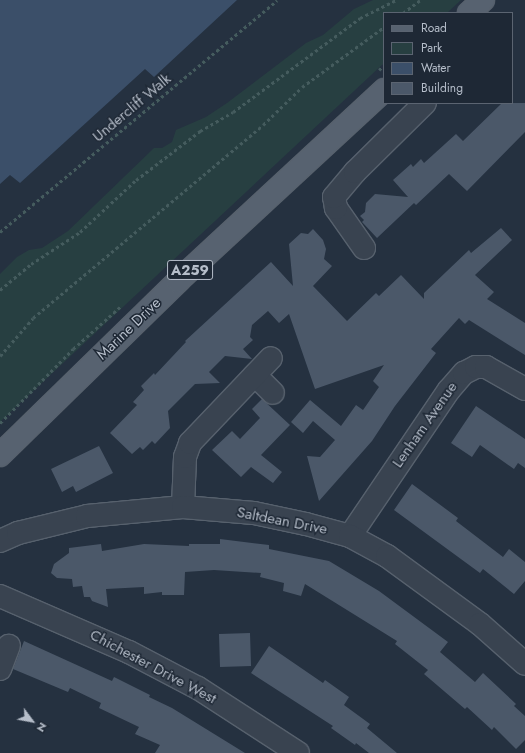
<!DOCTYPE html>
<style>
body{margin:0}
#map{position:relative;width:525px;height:753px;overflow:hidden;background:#253140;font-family:Jost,sans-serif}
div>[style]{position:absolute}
.green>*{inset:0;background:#273f41}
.water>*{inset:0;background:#3b4f69}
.building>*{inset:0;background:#4b5869}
.path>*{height:2.5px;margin-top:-1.25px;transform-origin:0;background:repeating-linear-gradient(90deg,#455c5e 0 3px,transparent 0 6px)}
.roads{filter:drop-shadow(1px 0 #57616d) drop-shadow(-1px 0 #57616d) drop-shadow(0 1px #57616d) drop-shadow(0 -1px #57616d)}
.minor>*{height:22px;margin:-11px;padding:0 11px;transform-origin:11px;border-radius:11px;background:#394350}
.major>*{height:22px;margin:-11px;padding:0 11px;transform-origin:11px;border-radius:11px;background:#576270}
span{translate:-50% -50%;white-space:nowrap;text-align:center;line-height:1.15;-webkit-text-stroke:3px #1e2835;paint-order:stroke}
.shield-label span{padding:1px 3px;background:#1e2835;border:1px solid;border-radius:3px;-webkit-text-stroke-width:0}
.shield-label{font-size:14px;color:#b6beca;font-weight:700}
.street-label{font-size:15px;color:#b6beca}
.legend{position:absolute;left:383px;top:12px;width:130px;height:92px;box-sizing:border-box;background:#1e2835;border:1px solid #5b6471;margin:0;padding:5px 7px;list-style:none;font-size:12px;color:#b6beca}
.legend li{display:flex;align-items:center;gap:8px;height:20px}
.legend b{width:20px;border:1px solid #5b6471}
.north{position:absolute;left:12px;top:701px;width:40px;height:40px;-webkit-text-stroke:3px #1e2835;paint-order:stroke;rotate:122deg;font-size:11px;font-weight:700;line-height:16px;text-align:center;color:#b6beca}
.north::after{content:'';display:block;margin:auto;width:14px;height:18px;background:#b6beca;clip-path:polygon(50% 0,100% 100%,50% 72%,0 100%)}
</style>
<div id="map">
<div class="green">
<i style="clip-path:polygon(373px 0,461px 0,447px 13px,384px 13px,384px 63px,0 422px,0 274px,17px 257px,29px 250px,42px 248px,68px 231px,154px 148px,162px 148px,172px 142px,176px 130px,206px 117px,227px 103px,306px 43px,323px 35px,354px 9px)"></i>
</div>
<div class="water">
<i style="clip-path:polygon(0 0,237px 0,154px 77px,145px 69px,20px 183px,10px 175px,0 184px)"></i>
</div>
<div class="building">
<i style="clip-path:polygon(502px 103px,525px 103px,525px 132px,467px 191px,449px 174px,416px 205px,414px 203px,377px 238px,362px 222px,364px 220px,360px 216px,365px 212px,366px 203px,375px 194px,408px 197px,393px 180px,411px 164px,413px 167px,421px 159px,424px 163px,456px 134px,463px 141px)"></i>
<i style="clip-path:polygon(501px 228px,512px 240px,475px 275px,494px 292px,487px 299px,525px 323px,525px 355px,469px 320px,465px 324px,459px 318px,431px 349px,436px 353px,395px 406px,372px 441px,319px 501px,307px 456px,320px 457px,335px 440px,313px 421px,303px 433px,291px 422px,310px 400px,341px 426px,356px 405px,363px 410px,379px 387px,373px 381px,384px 365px,315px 389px,289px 314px,279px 323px,268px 311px,252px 325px,250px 337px,253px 340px,243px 349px,252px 359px,225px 356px,209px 372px,220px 383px,195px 384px,168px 411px,170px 428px,155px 444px,152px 441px,143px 450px,140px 447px,132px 454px,110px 433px,137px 405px,133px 402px,144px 390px,141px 386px,154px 373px,155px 375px,186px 342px,185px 341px,271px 262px,293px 286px,289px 244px,301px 233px,308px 234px,313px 229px,323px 240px,326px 249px,324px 259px,332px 266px,313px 286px,347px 321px,376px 293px,379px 296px,401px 275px,424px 299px,424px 293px,469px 250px,471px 253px)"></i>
<i style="clip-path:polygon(262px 399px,290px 425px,261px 455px,282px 472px,273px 483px,251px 467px,241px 477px,212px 450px,232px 431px,240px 439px,260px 418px,252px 409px)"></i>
<i style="clip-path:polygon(476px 406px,525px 439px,525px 468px,518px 463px,514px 469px,480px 445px,472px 457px,451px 443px)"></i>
<i style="clip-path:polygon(99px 446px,113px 473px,76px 492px,73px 486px,62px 492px,51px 469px)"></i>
<i style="clip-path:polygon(412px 484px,458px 518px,456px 521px,503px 557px,509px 549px,525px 562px,525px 581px,514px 594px,483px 569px,480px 573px,394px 510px)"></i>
<i style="clip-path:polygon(220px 539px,269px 545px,269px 549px,329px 561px,379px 591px,448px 642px,440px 652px,475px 682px,483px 673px,516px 704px,514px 706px,525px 716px,525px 740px,516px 749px,494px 727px,492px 730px,467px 707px,465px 709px,424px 674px,428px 670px,395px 644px,397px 641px,305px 584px,301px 596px,283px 591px,284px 583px,260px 577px,261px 573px,214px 570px,185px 572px,184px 595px,162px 595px,162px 592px,144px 594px,144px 587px,106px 589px,108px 607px,92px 601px,90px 597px,84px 597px,82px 586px,73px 587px,72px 579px,57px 578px,51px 573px,54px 564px,69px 553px,69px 548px,101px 544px,102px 551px,144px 544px,189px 546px,189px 544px,220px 544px)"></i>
<i style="clip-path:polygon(250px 633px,251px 666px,220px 667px,219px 634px)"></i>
<i style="clip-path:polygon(24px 641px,112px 681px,114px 677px,150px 695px,149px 697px,172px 708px,245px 753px,155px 753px,160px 745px,135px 734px,139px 727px,99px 708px,101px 703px,70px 688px,68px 692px,13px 669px)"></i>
<i style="clip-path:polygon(269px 646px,323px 683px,325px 680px,349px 697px,344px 705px,370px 724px,367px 728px,397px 753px,369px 753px,356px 743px,355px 745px,331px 728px,333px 726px,251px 673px)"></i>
</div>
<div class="path">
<i style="left:403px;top:13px;width:21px;rotate:-37deg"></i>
<i style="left:379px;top:70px;width:7px;rotate:-45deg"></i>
<i style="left:0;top:232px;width:361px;rotate:-39.9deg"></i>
<i style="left:0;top:290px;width:40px;rotate:-40deg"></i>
<i style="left:31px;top:264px;width:59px;rotate:-33.1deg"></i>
<i style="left:80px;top:232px;width:76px;rotate:-42.9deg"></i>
<i style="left:136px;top:180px;width:81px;rotate:-37.4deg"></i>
<i style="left:200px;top:131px;width:38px;rotate:-30deg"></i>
<i style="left:233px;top:112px;width:158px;rotate:-36.5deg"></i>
<i style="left:360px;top:18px;width:40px;rotate:-26.6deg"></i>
<i style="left:0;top:356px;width:50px;rotate:-49deg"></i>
<i style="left:33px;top:318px;width:300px;rotate:-40deg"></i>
<i style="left:263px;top:125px;width:54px;rotate:-44.3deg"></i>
<i style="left:302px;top:87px;width:102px;rotate:-36.2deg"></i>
<i style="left:0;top:423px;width:104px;rotate:-45.4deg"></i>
<i style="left:73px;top:349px;width:63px;rotate:-41.8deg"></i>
</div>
<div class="roads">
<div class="minor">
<i style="left:364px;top:248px;width:49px;rotate:-125deg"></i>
<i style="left:336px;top:208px;width:11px;rotate:-100deg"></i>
<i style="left:334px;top:197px;width:33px;rotate:-50deg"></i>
<i style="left:355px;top:172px;width:98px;rotate:-44.6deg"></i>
<i style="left:255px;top:375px;width:25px;rotate:45deg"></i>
<i style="left:183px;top:507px;width:50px;rotate:-87.7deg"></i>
<i style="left:185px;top:457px;width:15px;rotate:-70deg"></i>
<i style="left:190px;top:443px;width:117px;rotate:-46.4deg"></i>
<i style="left:350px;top:536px;width:176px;rotate:-55.9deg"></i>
<i style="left:449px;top:390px;width:23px;rotate:-49deg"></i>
<i style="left:464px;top:373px;width:13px;rotate:-27deg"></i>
<i style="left:476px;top:367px;width:10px"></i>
<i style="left:486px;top:367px;width:45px;rotate:29.4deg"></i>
<i style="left:0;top:541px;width:20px;rotate:-24deg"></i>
<i style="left:18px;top:533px;width:71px;rotate:-13.8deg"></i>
<i style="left:87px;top:516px;width:96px;rotate:-5.4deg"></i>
<i style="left:183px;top:507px;width:71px;rotate:4.8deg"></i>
<i style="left:254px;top:513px;width:53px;rotate:11.9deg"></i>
<i style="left:306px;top:524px;width:46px;rotate:15.3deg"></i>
<i style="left:350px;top:536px;width:42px;rotate:28.4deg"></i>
<i style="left:387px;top:556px;width:115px;rotate:36.2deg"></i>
<i style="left:480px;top:624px;width:60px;rotate:41.6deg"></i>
<i style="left:0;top:596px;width:141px;rotate:23.5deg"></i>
<i style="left:129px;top:652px;width:78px;rotate:27.6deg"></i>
<i style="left:198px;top:688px;width:119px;rotate:33deg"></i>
<i style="left:0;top:669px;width:25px;rotate:-69deg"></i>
</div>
<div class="major">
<i style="left:469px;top:13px;width:19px;rotate:-43deg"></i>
<i style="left:0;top:455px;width:249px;rotate:-44.3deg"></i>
<i style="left:178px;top:281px;width:281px;rotate:-42.8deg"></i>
</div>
</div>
<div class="shield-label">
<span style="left:190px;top:270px">A259</span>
</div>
<div class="street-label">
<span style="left:132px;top:108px;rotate:-40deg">Undercliff Walk</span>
<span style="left:129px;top:329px;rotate:-44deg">Marine Drive</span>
<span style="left:425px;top:425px;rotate:-55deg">Lenham Avenue</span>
<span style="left:282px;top:521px;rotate:11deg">Saltdean Drive</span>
<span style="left:153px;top:667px;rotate:28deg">Chichester Drive West</span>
</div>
<ul class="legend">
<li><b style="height:5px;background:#576270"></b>Road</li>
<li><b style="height:11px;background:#273f41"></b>Park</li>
<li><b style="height:11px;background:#3b4f69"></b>Water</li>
<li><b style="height:11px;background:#4b5869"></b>Building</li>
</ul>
<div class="north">N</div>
</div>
